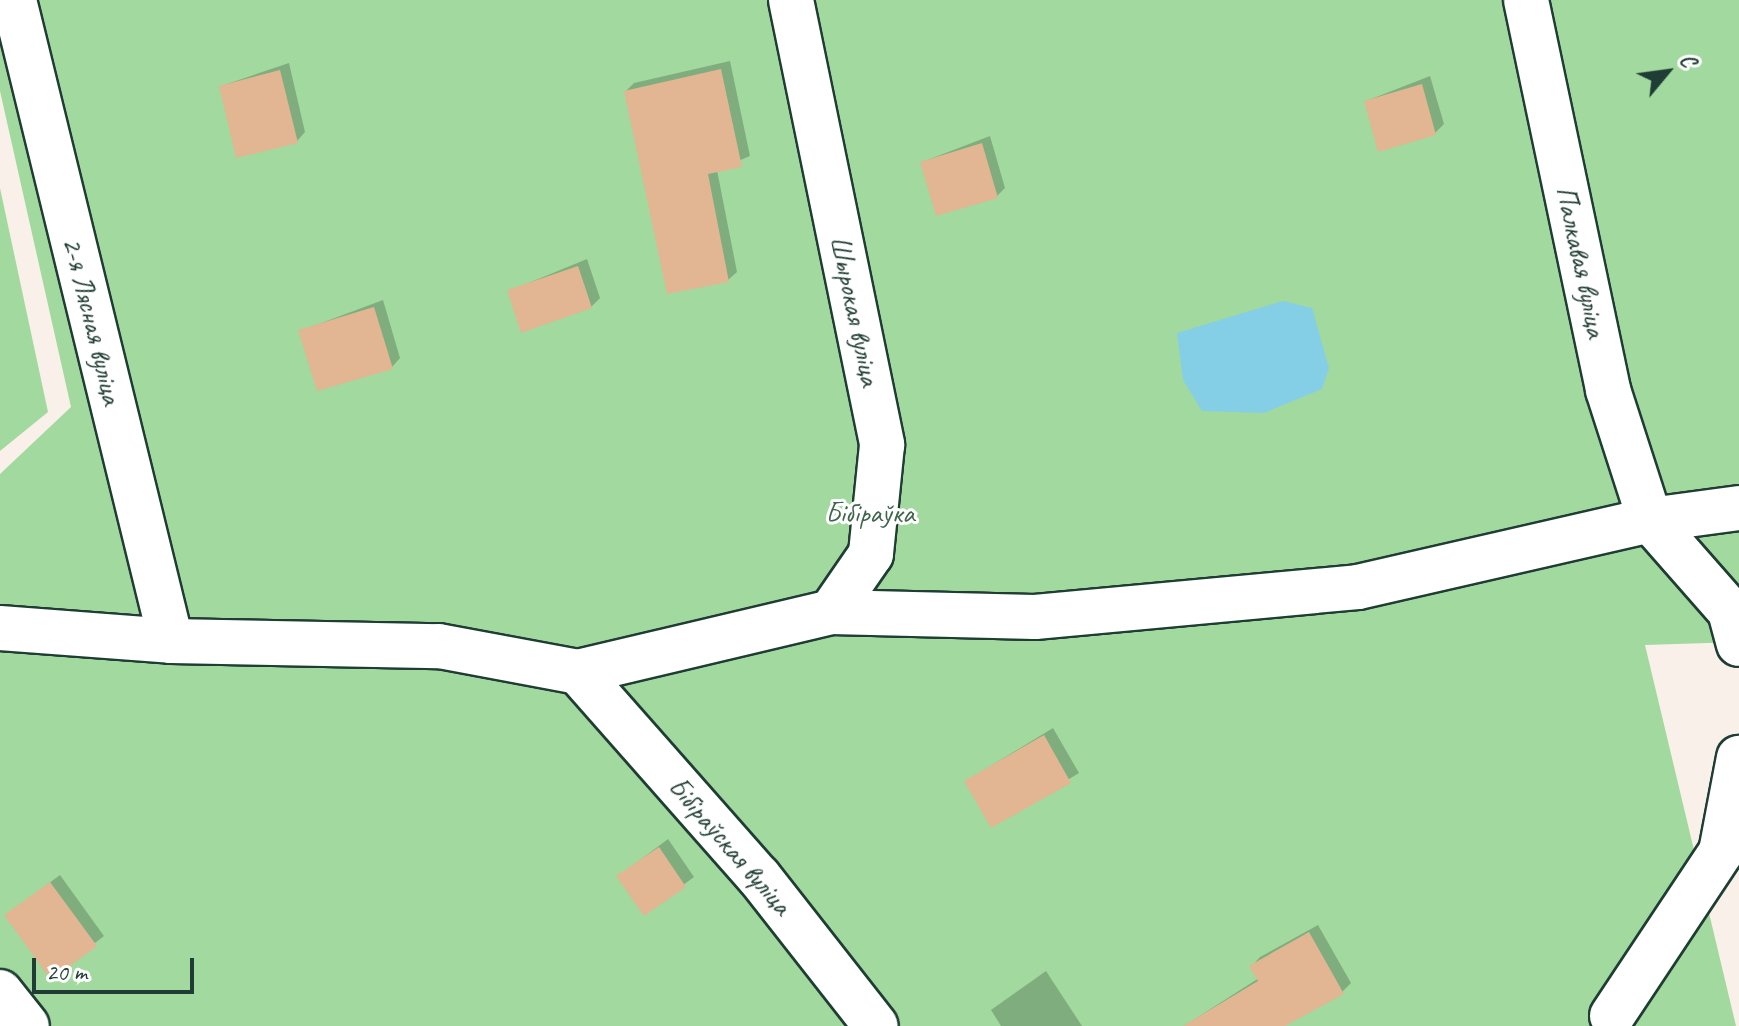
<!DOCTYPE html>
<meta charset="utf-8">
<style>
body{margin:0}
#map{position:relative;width:1739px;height:1026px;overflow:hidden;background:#f9f0e9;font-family:Caveat,sans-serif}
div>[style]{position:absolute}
.green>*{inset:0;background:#a1d99e}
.water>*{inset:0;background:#85cfe6}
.shadow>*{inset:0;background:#0003}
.building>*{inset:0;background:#e2b692}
.roads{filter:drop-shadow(2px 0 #1f3d34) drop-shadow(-2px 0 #1f3d34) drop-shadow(0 2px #1f3d34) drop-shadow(0 -2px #1f3d34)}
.minor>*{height:44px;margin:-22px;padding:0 22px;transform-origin:22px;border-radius:22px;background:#fff}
span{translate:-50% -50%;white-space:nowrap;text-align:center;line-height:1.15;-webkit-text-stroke:6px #fff;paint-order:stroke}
.street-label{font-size:28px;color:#1f3d34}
.park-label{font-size:28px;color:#40644e}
.north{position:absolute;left:1627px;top:32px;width:80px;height:80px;-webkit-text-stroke:6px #fff;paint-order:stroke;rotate:61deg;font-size:22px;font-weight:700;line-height:32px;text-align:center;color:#1f3d34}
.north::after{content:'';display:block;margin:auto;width:28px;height:36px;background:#1f3d34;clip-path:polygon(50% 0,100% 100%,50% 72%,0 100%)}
.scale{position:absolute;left:32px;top:958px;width:162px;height:36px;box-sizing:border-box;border:4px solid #1f3d34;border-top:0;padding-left:10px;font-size:24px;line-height:28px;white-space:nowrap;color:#1f3d34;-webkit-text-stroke:6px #fff;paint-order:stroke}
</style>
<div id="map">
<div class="green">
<i style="clip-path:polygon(0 0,1739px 0,1739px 642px,1645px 645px,1736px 1026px,0 1026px,0 474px,71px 407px,0 91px)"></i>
<i style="clip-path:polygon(0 188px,48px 412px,0 451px)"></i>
</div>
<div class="water">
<i style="clip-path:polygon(1283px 301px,1312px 308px,1329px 368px,1322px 389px,1264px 413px,1202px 411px,1183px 380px,1177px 333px)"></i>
</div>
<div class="shadow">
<i style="clip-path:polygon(730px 61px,750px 156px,717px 170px,737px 272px,728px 280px,626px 91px,634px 83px)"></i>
<i style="clip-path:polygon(289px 63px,305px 132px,297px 141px,221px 86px)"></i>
<i style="clip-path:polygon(1430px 76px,1444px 124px,1435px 133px,1366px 101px)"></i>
<i style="clip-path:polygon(990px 136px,1005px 188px,997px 196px,922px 162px)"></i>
<i style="clip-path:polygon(587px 259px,600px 298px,591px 307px,509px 291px)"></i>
<i style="clip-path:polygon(383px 300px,400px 358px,392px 367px,300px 331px)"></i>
<i style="clip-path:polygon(1053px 728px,1079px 773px,992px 826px,966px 781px)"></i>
<i style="clip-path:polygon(668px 839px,694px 877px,644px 914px,619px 876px)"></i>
<i style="clip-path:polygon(60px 875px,104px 936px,51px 977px,6px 915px)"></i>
<i style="clip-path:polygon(1318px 925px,1351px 983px,1342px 992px,1280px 1026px,1184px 1026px,1259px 978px,1252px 966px,1260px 957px)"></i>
<i style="clip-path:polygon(1046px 971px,1082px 1026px,1001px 1026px,991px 1010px)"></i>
</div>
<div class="building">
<i style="clip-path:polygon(721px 69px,742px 167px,708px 174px,729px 282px,667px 294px,624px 91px)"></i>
<i style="clip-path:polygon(280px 70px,298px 143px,236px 158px,219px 86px)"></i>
<i style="clip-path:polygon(1422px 84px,1436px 135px,1378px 152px,1364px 101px)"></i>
<i style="clip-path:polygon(982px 143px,998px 198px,936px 216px,920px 162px)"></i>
<i style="clip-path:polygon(578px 266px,592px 308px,521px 333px,507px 290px)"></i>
<i style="clip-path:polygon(374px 307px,393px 369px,317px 391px,298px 330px)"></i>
<i style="clip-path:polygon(1044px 735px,1071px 783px,991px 828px,964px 781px)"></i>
<i style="clip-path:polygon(659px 847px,686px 887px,644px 916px,616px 876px)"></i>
<i style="clip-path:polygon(50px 882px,97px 946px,51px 980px,4px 915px)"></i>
<i style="clip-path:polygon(1309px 932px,1344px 994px,1285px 1026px,1183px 1026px,1258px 981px,1249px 966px)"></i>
</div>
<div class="roads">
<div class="minor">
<i style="left:14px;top:0;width:660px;rotate:76.24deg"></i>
<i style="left:791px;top:0;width:454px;rotate:78.4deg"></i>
<i style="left:882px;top:445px;width:110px;rotate:95.8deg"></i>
<i style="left:871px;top:554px;width:70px;rotate:124.6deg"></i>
<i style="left:1526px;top:0;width:399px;rotate:78.1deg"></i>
<i style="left:1608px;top:390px;width:137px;rotate:72.1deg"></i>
<i style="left:1650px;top:520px;width:121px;rotate:48.7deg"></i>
<i style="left:1730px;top:611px;width:34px;rotate:75deg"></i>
<i style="left:0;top:628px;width:171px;rotate:4.3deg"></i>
<i style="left:171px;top:641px;width:268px;rotate:1.1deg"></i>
<i style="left:439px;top:646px;width:141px;rotate:10.6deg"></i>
<i style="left:578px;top:672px;width:260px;rotate:-13.3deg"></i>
<i style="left:831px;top:612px;width:204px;rotate:1.4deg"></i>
<i style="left:1035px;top:617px;width:324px;rotate:-5.3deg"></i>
<i style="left:1358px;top:587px;width:300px;rotate:-12.9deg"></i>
<i style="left:1650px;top:520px;width:90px;rotate:-7.7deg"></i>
<i style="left:578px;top:672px;width:273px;rotate:48.6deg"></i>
<i style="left:759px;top:877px;width:189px;rotate:51.9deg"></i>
<i style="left:0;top:992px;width:43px;rotate:51.5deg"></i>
<i style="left:1612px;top:1016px;width:197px;rotate:-56.4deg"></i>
<i style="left:1721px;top:852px;width:96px;rotate:-79.2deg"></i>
</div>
</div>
<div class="street-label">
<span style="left:1581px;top:262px;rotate:78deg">Палкавая вуліца</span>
<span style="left:855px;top:311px;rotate:78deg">Шырокая вуліца</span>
<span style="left:92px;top:321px;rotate:76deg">2-я Лясная вуліца</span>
<span style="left:730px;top:846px;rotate:49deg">Бібіраўская вуліца</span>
</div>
<div class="park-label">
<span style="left:870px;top:513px">Бібіраўка</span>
</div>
<div class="north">С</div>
<div class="scale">20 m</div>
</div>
